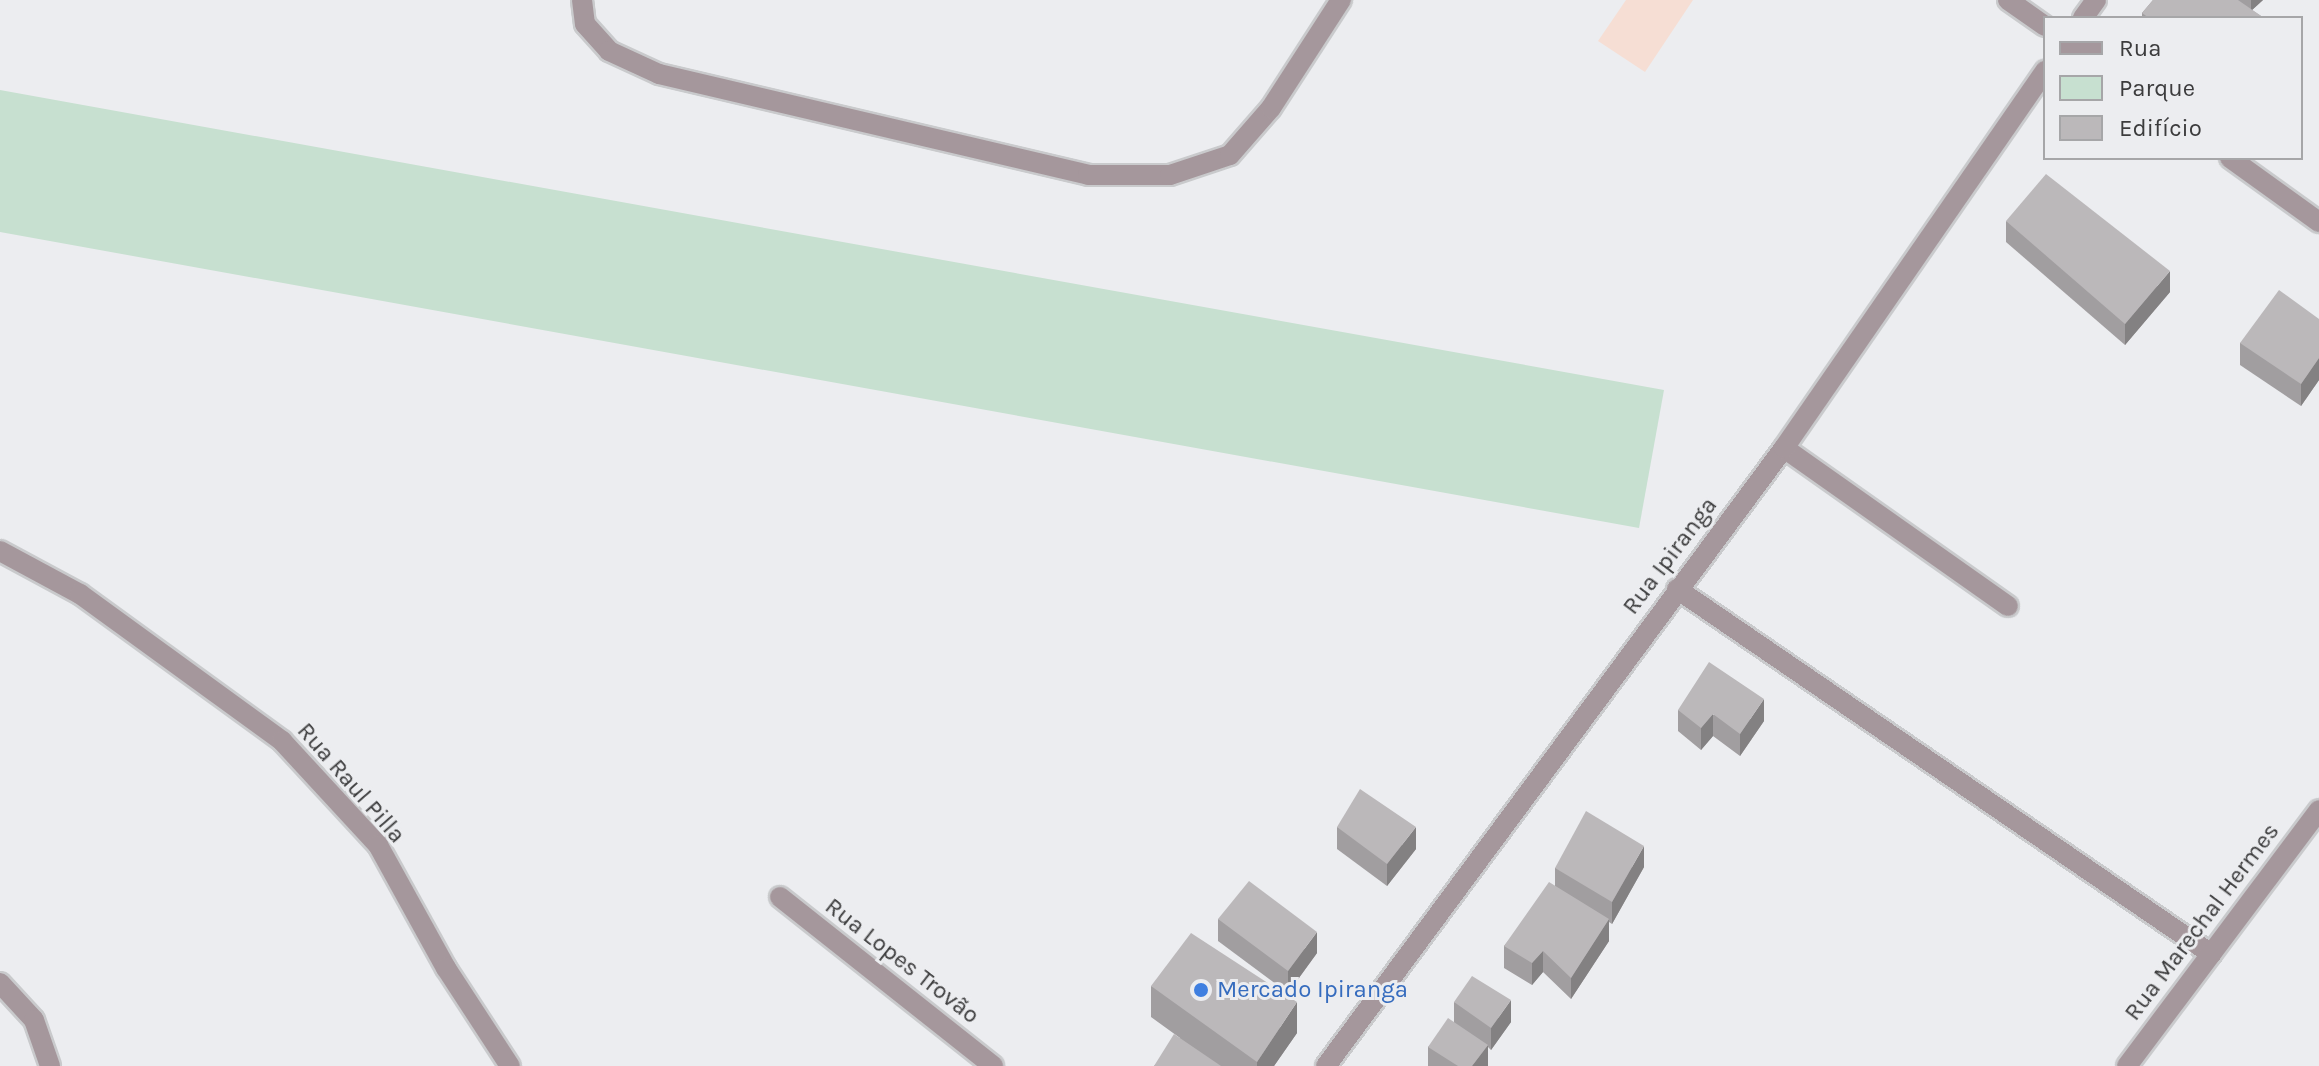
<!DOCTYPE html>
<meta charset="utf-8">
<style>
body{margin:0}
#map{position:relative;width:2319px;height:1066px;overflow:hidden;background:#ecedf0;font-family:Karla,sans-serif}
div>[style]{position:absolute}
.education>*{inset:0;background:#f6ded4}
.green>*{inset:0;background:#c7e0d0}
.roads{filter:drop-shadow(2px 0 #c9cacc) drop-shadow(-2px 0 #c9cacc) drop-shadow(0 2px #c9cacc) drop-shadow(0 -2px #c9cacc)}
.minor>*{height:20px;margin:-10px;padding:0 10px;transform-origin:10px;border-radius:10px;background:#a5979c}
.wall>*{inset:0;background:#a19ea0}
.shaded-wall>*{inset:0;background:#838182}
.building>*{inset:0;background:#bbb8ba}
.dots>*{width:22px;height:22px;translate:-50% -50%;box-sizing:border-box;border:4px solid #ecedf0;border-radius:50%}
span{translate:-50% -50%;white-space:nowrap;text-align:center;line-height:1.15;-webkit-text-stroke:6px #ecedf0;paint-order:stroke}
.street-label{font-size:24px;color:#3c3c3d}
.shop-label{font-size:24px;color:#366cbe}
.left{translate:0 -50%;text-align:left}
.legend{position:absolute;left:2043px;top:16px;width:260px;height:144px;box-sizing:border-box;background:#ecedf0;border:2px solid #a6a6a8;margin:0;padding:10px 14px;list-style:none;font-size:24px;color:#3c3c3d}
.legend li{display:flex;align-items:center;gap:16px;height:40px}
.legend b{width:40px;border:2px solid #a6a6a8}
</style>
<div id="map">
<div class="education">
<i style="clip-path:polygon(1626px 0,1693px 0,1645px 72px,1598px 41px)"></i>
</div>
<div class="green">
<i style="clip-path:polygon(0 90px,1664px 390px,1639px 528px,0 232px)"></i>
</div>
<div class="roads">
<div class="minor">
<i style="left:582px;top:0;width:24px;rotate:83deg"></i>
<i style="left:585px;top:24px;width:36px;rotate:48deg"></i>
<i style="left:609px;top:51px;width:55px;rotate:24.7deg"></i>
<i style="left:659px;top:74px;width:441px;rotate:13.2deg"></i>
<i style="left:1088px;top:175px;width:82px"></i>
<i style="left:1170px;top:175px;width:63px;rotate:-18.4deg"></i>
<i style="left:1230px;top:155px;width:62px;rotate:-48.9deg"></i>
<i style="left:1271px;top:108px;width:129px;rotate:-57.1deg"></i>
<i style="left:2008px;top:0;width:45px;rotate:35.1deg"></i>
<i style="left:2083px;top:18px;width:22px;rotate:-54deg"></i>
<i style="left:2230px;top:158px;width:110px;rotate:35.7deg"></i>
<i style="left:1784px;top:448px;width:274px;rotate:35.2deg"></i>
<i style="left:0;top:551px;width:91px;rotate:28.3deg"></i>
<i style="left:80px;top:594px;width:250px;rotate:36deg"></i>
<i style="left:282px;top:741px;width:142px;rotate:47.3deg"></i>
<i style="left:378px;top:845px;width:141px;rotate:61.1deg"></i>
<i style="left:446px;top:968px;width:117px;rotate:56.9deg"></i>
<i style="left:1677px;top:589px;width:647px;rotate:34.35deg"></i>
<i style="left:780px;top:897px;width:272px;rotate:38.4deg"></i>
<i style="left:0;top:983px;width:50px;rotate:47.4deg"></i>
<i style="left:34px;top:1020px;width:49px;rotate:70.8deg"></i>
<i style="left:1326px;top:1066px;width:769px;rotate:-53.46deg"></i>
<i style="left:1784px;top:448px;width:459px;rotate:-55.3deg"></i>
<i style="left:2127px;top:1066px;width:320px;rotate:-53.1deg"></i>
</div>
</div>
<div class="wall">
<i style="clip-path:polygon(2153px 0,2263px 0,2252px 10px,2264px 18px,2142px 18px,2142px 13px)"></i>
<i style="clip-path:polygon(2006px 221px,2170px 292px,2125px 345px,2006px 242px)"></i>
<i style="clip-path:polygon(2319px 319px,2319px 380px,2301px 406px,2240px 365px,2240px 343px)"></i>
<i style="clip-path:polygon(1678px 710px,1764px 721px,1740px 756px,1713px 736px,1701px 750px,1678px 731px)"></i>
<i style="clip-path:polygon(1337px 827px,1416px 849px,1387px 886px,1337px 849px)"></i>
<i style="clip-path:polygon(1644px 867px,1612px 924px,1609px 922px,1609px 941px,1571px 999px,1543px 972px,1532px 985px,1504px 968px,1504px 946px,1555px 886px,1555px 868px)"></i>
<i style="clip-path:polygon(1218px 919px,1317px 953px,1288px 993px,1218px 941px)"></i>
<i style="clip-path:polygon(1151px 986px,1297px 1033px,1274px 1066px,1154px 1066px,1180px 1038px,1151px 1017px)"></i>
<i style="clip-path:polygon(1454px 1002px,1511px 1022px,1491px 1050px,1488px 1047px,1488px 1066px,1428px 1066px,1428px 1047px,1454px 1022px)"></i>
</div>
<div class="shaded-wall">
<i style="clip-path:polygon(2251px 0,2263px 0,2251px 11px)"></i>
<i style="clip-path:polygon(2170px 271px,2170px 292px,2125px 345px,2125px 324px)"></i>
<i style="clip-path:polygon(2319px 358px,2319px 380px,2301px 406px,2301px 384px)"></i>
<i style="clip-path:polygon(1764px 699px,1764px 721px,1740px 756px,1740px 734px)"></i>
<i style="clip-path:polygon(1713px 714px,1713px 736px,1701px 750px,1701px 728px)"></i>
<i style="clip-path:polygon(1416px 827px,1416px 849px,1387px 886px,1387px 864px)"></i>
<i style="clip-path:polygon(1644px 846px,1644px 867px,1612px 924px,1612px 902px)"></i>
<i style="clip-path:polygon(1609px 919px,1609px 941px,1571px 999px,1571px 978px)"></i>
<i style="clip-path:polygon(1317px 932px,1317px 953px,1288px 993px,1288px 971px)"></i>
<i style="clip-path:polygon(1543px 951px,1543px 972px,1532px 985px,1532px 963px)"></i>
<i style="clip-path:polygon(1511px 1000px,1511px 1022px,1491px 1050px,1491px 1028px)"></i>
<i style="clip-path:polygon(1297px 1002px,1297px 1033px,1274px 1066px,1257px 1066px,1257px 1062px)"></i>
<i style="clip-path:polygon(1488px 1045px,1488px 1066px,1472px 1066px)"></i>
</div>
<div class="building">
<i style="clip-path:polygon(2153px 0,2238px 0,2264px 18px,2149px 18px,2142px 13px)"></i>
<i style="clip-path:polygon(2046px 174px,2170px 271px,2125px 324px,2006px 221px)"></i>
<i style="clip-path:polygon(2279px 290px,2319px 319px,2319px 358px,2301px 384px,2240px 343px)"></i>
<i style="clip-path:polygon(1709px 662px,1764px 699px,1740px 734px,1713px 714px,1701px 728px,1678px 710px)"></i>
<i style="clip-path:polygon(1360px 789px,1416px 827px,1387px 864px,1337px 827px)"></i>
<i style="clip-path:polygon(1586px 811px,1644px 846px,1612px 902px,1555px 868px)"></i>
<i style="clip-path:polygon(1249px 881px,1317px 932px,1288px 971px,1218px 919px)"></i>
<i style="clip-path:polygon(1549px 882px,1609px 919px,1571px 978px,1543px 951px,1532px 963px,1504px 946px)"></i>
<i style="clip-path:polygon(1191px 933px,1297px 1002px,1257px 1062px,1151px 986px)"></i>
<i style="clip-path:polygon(1472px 976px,1511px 1000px,1491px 1028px,1454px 1002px)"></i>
<i style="clip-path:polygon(1448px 1018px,1488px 1045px,1472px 1066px,1458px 1066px,1428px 1047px)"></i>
<i style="clip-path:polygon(1174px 1034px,1221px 1066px,1154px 1066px)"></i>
</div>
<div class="dots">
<i style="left:1201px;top:990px;background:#3f7fe0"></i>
</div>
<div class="street-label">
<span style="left:1670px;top:556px;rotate:-53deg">Rua Ipiranga</span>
<span style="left:351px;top:783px;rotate:49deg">Rua Raul Pilla</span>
<span style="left:2202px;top:922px;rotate:-53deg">Rua Marechal Hermes</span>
<span style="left:902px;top:961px;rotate:38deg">Rua Lopes Trovão</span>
</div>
<div class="shop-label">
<span class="left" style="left:1217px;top:990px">Mercado Ipiranga</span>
</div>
<ul class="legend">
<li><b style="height:10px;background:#a5979c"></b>Rua</li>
<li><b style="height:22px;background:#c7e0d0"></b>Parque</li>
<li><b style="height:22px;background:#bbb8ba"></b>Edifício</li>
</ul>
</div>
